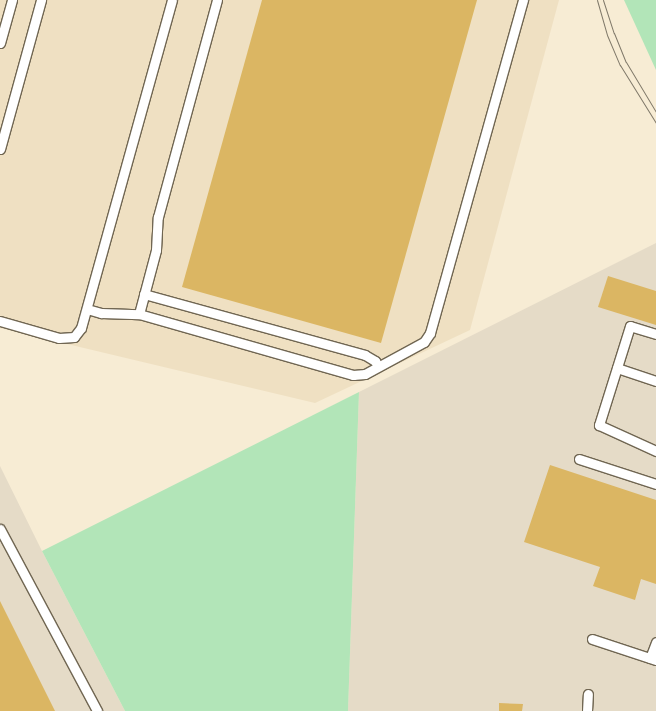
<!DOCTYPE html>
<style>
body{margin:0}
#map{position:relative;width:656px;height:711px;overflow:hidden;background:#f7ecd4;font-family:"IBM Plex Sans",sans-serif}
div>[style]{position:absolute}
.commercial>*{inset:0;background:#e5dbc7}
.built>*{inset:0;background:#efe0c2}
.green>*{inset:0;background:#b2e5b8}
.building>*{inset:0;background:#dbb663}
.roads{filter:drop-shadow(1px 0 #706652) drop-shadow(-1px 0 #706652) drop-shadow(0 1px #706652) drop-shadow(0 -1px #706652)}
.minor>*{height:9px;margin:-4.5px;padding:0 4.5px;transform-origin:4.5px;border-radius:4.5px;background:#fff}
.tram>*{height:1px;margin:-0.5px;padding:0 0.5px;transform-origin:0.5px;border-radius:0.5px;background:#7f7869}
span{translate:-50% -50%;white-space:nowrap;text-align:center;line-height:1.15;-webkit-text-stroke:4px #fff;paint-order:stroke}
</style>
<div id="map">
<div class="commercial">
<i style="clip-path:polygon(656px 243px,656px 711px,348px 711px,359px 392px)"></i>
<i style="clip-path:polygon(0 466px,42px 551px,125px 711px,0 711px)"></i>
</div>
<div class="built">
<i style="clip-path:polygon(0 0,559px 0,470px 330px,315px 403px,0 328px)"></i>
</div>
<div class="green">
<i style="clip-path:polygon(624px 0,656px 0,656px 70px)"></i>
<i style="clip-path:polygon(359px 392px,348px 711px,125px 711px,42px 551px)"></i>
</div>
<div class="building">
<i style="clip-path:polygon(262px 0,477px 0,381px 343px,182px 287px)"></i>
<i style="clip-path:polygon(608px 276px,656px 291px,656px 325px,598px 307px)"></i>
<i style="clip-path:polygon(550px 465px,656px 500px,656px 584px,641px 579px,635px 600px,593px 586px,600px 567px,524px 542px)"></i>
<i style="clip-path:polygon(0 601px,55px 711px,0 711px)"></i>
<i style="clip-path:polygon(499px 703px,523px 704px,522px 711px,499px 711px)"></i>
</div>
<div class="roads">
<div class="minor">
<i style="left:0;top:43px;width:45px;rotate:-74.4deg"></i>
<i style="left:0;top:149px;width:155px;rotate:-74.6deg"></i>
<i style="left:144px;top:294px;width:229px;rotate:15.4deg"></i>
<i style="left:365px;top:355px;width:12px;rotate:31deg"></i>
<i style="left:375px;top:361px;width:6px;rotate:59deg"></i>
<i style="left:87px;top:309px;width:15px;rotate:16deg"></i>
<i style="left:101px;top:313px;width:38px;rotate:2deg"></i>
<i style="left:139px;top:314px;width:66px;rotate:-75.1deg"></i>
<i style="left:156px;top:250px;width:33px;rotate:-87deg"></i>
<i style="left:158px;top:217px;width:225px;rotate:-74.8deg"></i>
<i style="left:139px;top:314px;width:223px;rotate:15.9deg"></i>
<i style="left:353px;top:375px;width:12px;rotate:-5deg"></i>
<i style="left:365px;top:374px;width:67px;rotate:-28.5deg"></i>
<i style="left:424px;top:342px;width:11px;rotate:-56deg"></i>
<i style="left:430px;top:333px;width:346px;rotate:-74.4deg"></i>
<i style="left:0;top:321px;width:61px;rotate:16.1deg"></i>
<i style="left:59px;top:338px;width:15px;rotate:-4deg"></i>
<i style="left:74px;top:337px;width:11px;rotate:-52deg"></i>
<i style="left:81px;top:328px;width:340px;rotate:-74.5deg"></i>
<i style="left:656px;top:334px;width:27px;rotate:-163deg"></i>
<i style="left:630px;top:326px;width:104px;rotate:107.4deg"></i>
<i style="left:599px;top:425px;width:63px;rotate:24.5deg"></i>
<i style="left:617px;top:368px;width:41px;rotate:18.4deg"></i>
<i style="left:579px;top:459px;width:81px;rotate:18deg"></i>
<i style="left:0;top:529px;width:206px;rotate:61.9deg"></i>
<i style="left:592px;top:639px;width:67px;rotate:18.2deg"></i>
<i style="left:650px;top:658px;width:17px;rotate:-69deg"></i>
<i style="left:587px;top:711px;width:17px;rotate:-87deg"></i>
</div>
</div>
<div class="tram">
<i style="left:597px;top:0;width:36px;rotate:74deg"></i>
<i style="left:607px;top:35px;width:33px;rotate:67deg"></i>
<i style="left:620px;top:65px;width:68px;rotate:58.2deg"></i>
<i style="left:603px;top:0;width:35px;rotate:72deg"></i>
<i style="left:614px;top:33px;width:31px;rotate:68deg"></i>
<i style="left:626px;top:62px;width:58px;rotate:59deg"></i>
</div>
</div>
